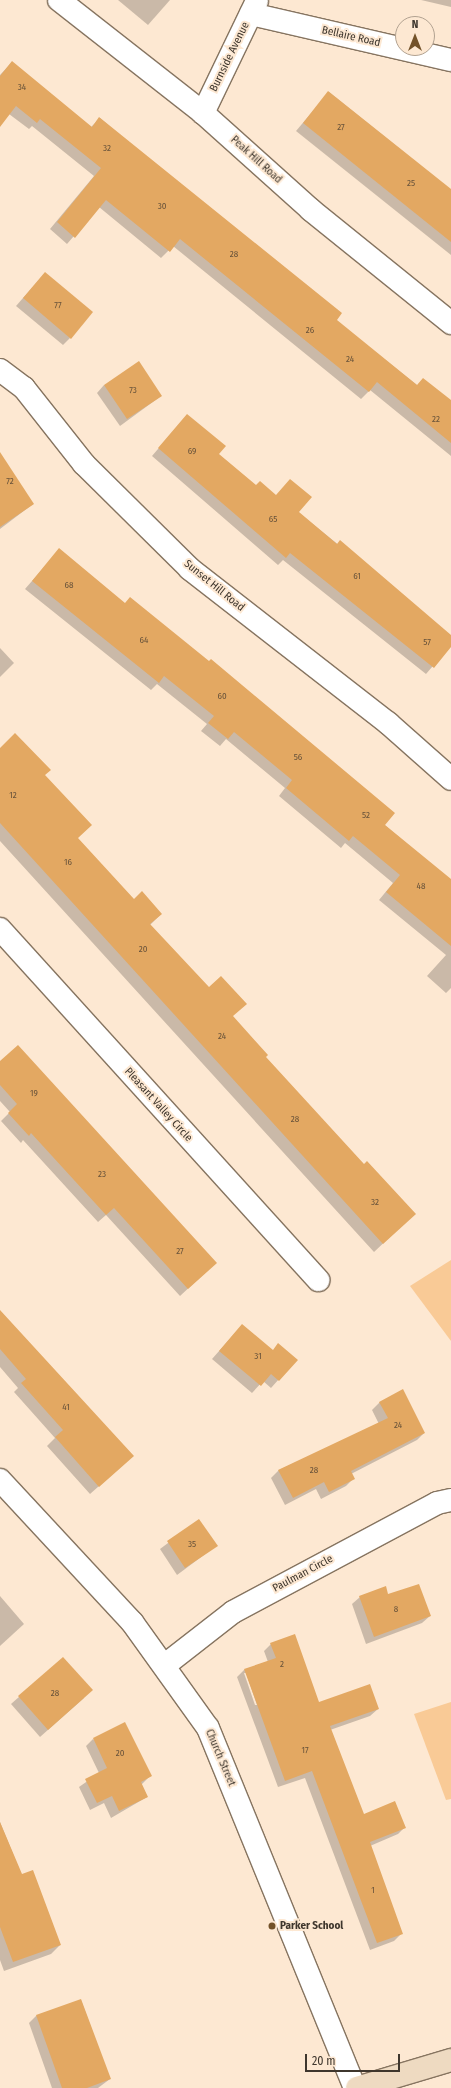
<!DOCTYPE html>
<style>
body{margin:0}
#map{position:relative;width:451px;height:2088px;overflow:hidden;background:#fde8d2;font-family:"Fira Sans Condensed",sans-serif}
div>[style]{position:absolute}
.green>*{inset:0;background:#f9ca96}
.shadow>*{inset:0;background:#0003}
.building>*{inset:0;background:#e3a862}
.roads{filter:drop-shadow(1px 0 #867460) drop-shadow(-1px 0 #867460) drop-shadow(0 1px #867460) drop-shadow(0 -1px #867460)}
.minor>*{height:22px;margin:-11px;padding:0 11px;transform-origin:11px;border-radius:11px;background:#fff}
.secondary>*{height:22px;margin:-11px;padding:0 11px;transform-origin:11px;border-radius:11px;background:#eedac1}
.dots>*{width:11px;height:11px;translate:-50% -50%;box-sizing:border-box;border:2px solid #fde8d2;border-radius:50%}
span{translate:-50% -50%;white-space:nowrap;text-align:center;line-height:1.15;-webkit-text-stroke:4px #fde8d2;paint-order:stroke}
.number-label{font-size:9px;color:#67523a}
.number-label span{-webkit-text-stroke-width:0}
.street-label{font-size:11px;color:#3e362d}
.poi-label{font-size:11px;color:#3e362d;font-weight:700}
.left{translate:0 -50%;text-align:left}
.north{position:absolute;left:395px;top:16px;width:40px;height:40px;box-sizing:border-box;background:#fde8d2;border:1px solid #b1a190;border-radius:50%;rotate:0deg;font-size:11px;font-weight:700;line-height:16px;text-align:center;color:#3e362d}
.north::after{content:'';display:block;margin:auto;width:14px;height:18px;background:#735229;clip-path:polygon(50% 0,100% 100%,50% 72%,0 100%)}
.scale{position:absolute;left:305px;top:2054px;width:95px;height:18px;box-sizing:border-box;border:2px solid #3e362d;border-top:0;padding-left:5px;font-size:12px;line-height:14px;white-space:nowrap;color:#3e362d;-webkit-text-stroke:3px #fde8d2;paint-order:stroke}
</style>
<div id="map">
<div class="green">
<i style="clip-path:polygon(451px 1260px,451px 1341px,410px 1286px)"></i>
<i style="clip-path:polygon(451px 1702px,451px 1799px,446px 1800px,414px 1714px)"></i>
</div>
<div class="shadow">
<i style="clip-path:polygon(118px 0,170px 0,148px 25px)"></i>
<i style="clip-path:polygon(421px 0,451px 0,451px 7px)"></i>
<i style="clip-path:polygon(12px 62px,91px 127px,100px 118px,335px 320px,417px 385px,451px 402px,451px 456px,370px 390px,361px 399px,173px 246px,161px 258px,99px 207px,67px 244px,50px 229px,94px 176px,32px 126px,29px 129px,9px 114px,0 123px,0 75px)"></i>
<i style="clip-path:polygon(329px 92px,451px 190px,451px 255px,296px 131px)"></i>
<i style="clip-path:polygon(45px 273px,70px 338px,63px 345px,16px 306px)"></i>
<i style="clip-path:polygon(104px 385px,161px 396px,120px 426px,97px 393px)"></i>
<i style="clip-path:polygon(187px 415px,218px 454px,256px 486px,276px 496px,290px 480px,298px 512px,451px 636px,451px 645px,426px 674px,283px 560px,278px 565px,152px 456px)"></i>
<i style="clip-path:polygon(0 460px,33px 504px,0 529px)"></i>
<i style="clip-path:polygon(59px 550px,451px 881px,451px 988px,446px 993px,427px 976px,446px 955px,379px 900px,393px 883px,345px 843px,341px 848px,279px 796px,285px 788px,226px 739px,220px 746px,201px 731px,207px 724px,157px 684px,151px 690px,25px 589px)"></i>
<i style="clip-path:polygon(0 648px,14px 663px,0 677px)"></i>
<i style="clip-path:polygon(0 749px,44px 775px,77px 838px,134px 900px,161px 914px,150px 925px,406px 1222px,374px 1252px,0 841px)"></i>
<i style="clip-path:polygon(0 1062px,208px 1270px,180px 1296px,106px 1215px,98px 1222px,23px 1140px,21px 1143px,1px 1121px,10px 1112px,0 1101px)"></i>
<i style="clip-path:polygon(0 1311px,124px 1464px,90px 1494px,47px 1446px,55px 1438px,14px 1392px,18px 1388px,0 1367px)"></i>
<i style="clip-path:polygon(235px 1333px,272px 1351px,296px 1360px,271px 1388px,263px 1381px,252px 1393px,212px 1359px)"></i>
<i style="clip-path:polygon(380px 1402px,424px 1433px,417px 1440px,351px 1474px,354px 1478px,346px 1486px,321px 1499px,316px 1489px,285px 1505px,271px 1478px,279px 1470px,379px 1424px,372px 1410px)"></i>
<i style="clip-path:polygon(199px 1520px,216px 1546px,177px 1575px,160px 1549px)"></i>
<i style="clip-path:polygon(0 1596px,24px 1624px,0 1646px)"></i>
<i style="clip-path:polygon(388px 1596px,430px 1616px,422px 1623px,366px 1644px,352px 1604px,360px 1597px)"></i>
<i style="clip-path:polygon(evenodd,271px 1644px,318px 1703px,378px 1709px,370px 1716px,330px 1730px,363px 1815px,405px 1827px,398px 1834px,370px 1846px,401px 1934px,394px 1941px,370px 1950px,305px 1778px,278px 1787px,237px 1677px,244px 1670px,268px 1662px,264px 1651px,271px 1644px,244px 1673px,246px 1673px,257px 1705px,255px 1705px,244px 1673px)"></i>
<i style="clip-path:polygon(63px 1658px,84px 1698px,40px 1737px,11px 1704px)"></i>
<i style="clip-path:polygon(93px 1739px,150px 1776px,141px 1785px,147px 1797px,111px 1818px,104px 1803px,90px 1810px,79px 1787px,99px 1773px,86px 1746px)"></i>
<i style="clip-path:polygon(0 1822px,22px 1876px,60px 1945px,51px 1954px,4px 1971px,0 1960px)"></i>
<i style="clip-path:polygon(81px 2000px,110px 2079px,98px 2088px,52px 2088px,29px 2023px,36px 2016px)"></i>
</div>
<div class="building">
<i style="clip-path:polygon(12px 61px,92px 127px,99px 117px,342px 313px,337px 320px,417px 385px,423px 378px,451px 400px,451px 443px,377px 382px,369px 392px,180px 239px,170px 252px,106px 200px,75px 238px,57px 222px,101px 168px,40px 119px,37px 123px,16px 106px,0 127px,0 76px)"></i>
<i style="clip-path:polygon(328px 91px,451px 189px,451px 242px,303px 123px)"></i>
<i style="clip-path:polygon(45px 272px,93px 312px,71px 339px,23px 298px)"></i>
<i style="clip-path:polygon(139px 361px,162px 396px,127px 419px,104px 385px)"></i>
<i style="clip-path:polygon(187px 414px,226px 446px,219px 454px,256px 485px,260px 481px,276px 495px,290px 479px,312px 497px,299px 512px,337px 544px,340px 540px,451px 635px,451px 647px,434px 668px,290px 553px,286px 558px,158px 448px)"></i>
<i style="clip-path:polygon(0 452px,34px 504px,0 527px)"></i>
<i style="clip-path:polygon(59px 548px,125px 603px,130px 597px,209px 661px,211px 659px,395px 813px,385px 825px,451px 879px,451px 946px,386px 892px,400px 875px,353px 836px,349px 841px,286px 788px,292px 780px,234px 732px,228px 739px,208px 723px,214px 716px,164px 676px,159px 683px,32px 581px)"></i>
<i style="clip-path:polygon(15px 733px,51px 770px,45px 775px,92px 825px,78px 838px,134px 899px,142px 891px,162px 914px,150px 924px,209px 987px,221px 976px,247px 1004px,233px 1016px,268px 1055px,266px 1057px,364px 1164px,367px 1161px,416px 1214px,383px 1244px,0 823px,0 748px)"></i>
<i style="clip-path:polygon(18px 1045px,217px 1263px,188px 1289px,114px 1208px,106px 1215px,31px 1133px,29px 1136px,8px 1113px,17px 1104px,0 1085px,0 1061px)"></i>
<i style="clip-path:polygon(0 1310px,134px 1456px,99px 1487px,55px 1437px,63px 1430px,21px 1383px,26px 1379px,0 1349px)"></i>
<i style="clip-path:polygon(242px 1324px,273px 1350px,278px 1343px,298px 1360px,279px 1381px,271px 1374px,261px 1386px,219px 1351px)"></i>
<i style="clip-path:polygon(403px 1389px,425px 1433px,351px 1471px,355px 1479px,329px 1492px,324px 1482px,293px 1498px,278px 1470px,388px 1418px,379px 1402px)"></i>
<i style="clip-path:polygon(199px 1519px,218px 1546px,185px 1568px,167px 1541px)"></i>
<i style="clip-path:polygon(419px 1584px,431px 1616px,374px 1637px,359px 1596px,386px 1586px,388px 1594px)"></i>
<i style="clip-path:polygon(295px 1634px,319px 1702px,370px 1684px,379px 1709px,330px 1726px,364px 1814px,395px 1801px,406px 1828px,370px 1842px,403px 1934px,377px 1943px,312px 1771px,285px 1781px,244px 1669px,276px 1658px,270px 1643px)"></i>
<i style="clip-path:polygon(63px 1657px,93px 1690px,48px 1730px,18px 1696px)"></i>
<i style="clip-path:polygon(125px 1722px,152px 1776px,141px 1782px,148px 1797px,119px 1811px,112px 1796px,97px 1803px,85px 1779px,107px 1768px,93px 1738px)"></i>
<i style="clip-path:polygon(0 1822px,22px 1874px,33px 1870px,61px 1945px,13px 1962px,0 1927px)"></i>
<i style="clip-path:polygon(81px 1999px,111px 2079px,87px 2088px,62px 2088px,36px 2015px)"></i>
</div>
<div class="roads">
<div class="minor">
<i style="left:59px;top:0;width:183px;rotate:38.1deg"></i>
<i style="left:203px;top:113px;width:145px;rotate:41.9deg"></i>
<i style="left:311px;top:210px;width:180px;rotate:38.9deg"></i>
<i style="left:251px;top:14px;width:205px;rotate:13deg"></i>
<i style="left:203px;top:113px;width:124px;rotate:-64.3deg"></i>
<i style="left:0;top:370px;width:30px;rotate:37deg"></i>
<i style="left:24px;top:388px;width:97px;rotate:51.7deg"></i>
<i style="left:84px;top:464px;width:149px;rotate:44.7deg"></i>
<i style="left:190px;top:569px;width:251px;rotate:37.9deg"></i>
<i style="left:388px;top:723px;width:84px;rotate:41.6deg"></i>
<i style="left:0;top:929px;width:474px;rotate:47.8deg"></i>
<i style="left:0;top:1480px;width:194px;rotate:47.1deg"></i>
<i style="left:132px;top:1622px;width:130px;rotate:54.4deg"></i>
<i style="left:208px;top:1728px;width:389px;rotate:67.8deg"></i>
<i style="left:165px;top:1665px;width:86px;rotate:-37.9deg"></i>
<i style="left:233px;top:1612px;width:231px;rotate:-28.1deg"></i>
<i style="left:437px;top:1503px;width:14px;rotate:-12deg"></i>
</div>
<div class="secondary">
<i style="left:357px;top:2088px;width:98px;rotate:-16.6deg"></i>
</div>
</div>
<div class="dots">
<i style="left:272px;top:1926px;background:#735229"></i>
</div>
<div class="number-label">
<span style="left:22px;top:87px">34</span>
<span style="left:341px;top:127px">27</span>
<span style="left:107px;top:148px">32</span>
<span style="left:411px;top:183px">25</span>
<span style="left:162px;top:206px">30</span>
<span style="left:234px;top:254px">28</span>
<span style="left:58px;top:305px">77</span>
<span style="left:310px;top:330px">26</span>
<span style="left:350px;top:359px">24</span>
<span style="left:133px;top:390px">73</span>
<span style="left:436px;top:419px">22</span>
<span style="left:192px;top:451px">69</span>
<span style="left:10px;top:481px">72</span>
<span style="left:273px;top:519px">65</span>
<span style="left:357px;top:576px">61</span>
<span style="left:69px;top:585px">68</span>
<span style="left:144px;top:640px">64</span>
<span style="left:427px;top:642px">57</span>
<span style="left:222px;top:696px">60</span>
<span style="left:298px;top:757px">56</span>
<span style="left:13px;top:795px">12</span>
<span style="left:366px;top:815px">52</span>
<span style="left:68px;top:862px">16</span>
<span style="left:421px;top:886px">48</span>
<span style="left:143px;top:949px">20</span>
<span style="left:222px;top:1036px">24</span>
<span style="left:34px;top:1093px">19</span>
<span style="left:295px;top:1119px">28</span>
<span style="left:102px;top:1174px">23</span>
<span style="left:375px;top:1202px">32</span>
<span style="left:180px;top:1251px">27</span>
<span style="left:258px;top:1356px">31</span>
<span style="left:66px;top:1407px">41</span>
<span style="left:398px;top:1425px">24</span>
<span style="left:314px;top:1470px">28</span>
<span style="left:192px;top:1544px">35</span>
<span style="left:396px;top:1609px">8</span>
<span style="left:282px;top:1664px">2</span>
<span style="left:55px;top:1693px">28</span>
<span style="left:305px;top:1750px">17</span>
<span style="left:120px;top:1753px">20</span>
<span style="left:373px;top:1890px">1</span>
</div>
<div class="street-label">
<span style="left:351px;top:37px;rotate:13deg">Bellaire Road</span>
<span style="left:230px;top:57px;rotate:-64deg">Burnside Avenue</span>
<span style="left:256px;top:160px;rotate:42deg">Peak Hill Road</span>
<span style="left:214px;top:586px;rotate:39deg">Sunset Hill Road</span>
<span style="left:158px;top:1105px;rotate:48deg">Pleasant Valley Circle</span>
<span style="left:303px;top:1574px;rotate:-28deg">Paulman Circle</span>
<span style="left:220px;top:1758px;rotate:67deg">Church Street</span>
</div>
<div class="poi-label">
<span class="left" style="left:280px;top:1926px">Parker School</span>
</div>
<div class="north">N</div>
<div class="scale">20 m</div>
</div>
